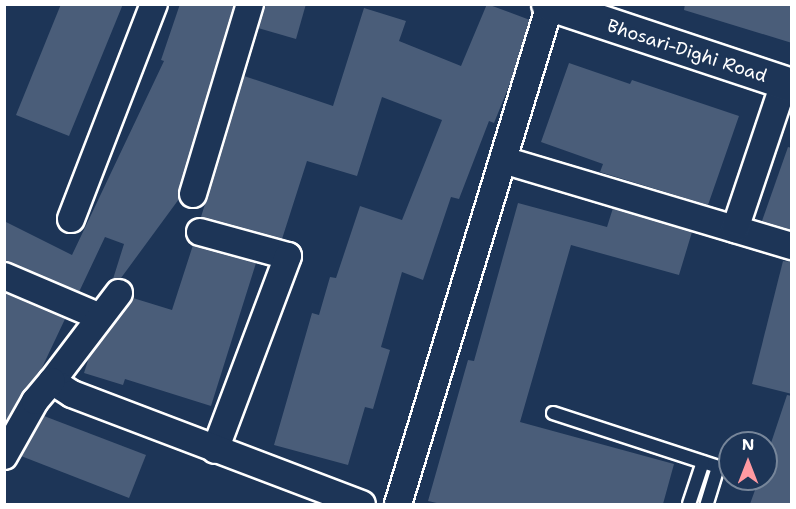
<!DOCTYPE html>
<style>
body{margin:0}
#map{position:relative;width:796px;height:509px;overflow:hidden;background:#1d3557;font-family:"Shantell Sans",sans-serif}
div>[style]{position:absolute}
.building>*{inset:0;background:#4a5d79}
.roads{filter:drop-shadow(2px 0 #fff) drop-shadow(-2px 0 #fff) drop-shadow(0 2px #fff) drop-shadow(0 -2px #fff)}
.service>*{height:12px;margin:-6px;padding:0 6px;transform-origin:6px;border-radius:6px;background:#1d3557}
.minor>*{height:26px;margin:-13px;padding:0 13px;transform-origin:13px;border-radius:13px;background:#1d3557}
.tertiary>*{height:32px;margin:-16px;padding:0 16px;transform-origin:16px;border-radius:16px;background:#1d3557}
span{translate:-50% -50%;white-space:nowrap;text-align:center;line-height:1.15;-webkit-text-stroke:5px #1d3557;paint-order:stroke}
.street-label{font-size:18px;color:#fff}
.frame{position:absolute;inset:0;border:6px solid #fff;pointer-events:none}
.north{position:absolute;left:718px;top:431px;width:60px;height:60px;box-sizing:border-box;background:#1d3557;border:2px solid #77869a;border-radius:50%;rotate:0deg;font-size:16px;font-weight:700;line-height:24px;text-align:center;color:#fff}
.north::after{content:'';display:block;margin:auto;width:21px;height:27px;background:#ff9aa2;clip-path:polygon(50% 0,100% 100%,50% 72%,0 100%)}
</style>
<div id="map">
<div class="building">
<i style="clip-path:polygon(61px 4px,123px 4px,69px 136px,16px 115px)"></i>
<i style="clip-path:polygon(180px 4px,234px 4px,179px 190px,179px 199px,121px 278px,113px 279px,124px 244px,105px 237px,79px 292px,4px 261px,4px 221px,72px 255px,164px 61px,161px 60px)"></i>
<i style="clip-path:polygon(265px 4px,306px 4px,296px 39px,258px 28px)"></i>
<i style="clip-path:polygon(487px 4px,530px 20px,511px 81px,494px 123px,489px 121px,459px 199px,451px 197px,423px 280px,402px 272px,381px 347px,390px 350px,373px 409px,365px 407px,348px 465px,274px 445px,312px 313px,319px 315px,330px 277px,336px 278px,360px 206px,402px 220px,442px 120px,382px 97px,357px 176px,307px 161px,282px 239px,201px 217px,244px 76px,333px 106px,364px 8px,406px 21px,399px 41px,461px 66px)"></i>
<i style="clip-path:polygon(685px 4px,792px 4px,792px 43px,684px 10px)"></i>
<i style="clip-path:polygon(569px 63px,630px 84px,632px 80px,739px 116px,708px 205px,600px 172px,603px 164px,541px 142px)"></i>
<i style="clip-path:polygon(788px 147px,792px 148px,792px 230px,762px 221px)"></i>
<i style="clip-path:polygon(518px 203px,607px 227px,613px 208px,692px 232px,679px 275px,571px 245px,520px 422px,674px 464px,663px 504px,441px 504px,428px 501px,468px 360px,474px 361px)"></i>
<i style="clip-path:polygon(193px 245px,256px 263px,211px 406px,125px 379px,123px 385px,84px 373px,89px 357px,133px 298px,172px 310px)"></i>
<i style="clip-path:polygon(783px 261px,792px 262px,792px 394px,752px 384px)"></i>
<i style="clip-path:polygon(4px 293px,65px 319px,39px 374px,22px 393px,4px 425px)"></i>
<i style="clip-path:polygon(787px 395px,792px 396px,792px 504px,750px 504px,759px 479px,766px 479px,766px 458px)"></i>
<i style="clip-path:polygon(44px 416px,146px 455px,129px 498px,21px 456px)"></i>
</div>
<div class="roads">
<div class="service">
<i style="left:553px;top:413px;width:174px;rotate:18.1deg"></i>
<i style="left:718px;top:467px;width:39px;rotate:107deg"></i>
<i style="left:689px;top:504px;width:44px;rotate:-71.6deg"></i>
</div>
<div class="minor">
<i style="left:503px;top:160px;width:302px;rotate:16.6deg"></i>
<i style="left:193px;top:194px;width:198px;rotate:-73.3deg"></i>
<i style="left:71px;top:219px;width:230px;rotate:-68.9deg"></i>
<i style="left:735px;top:229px;width:154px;rotate:-71.4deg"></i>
<i style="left:200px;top:232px;width:91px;rotate:15.3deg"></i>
<i style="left:288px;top:256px;width:207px;rotate:110.6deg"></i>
<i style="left:4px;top:276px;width:104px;rotate:23.1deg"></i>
<i style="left:119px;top:293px;width:111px;rotate:127.3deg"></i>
<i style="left:52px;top:381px;width:24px;rotate:33deg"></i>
<i style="left:72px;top:394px;width:310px;rotate:20.8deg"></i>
<i style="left:4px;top:456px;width:63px;rotate:-60.6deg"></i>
<i style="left:35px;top:401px;width:26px;rotate:-50deg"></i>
<i style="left:398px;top:504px;width:522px;rotate:-73.06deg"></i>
</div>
<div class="tertiary">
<i style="left:548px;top:4px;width:257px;rotate:18.4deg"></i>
</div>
</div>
<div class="street-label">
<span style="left:687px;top:51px;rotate:18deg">Bhosari-Dighi Road</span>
</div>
<div class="frame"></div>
<div class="north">N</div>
</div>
